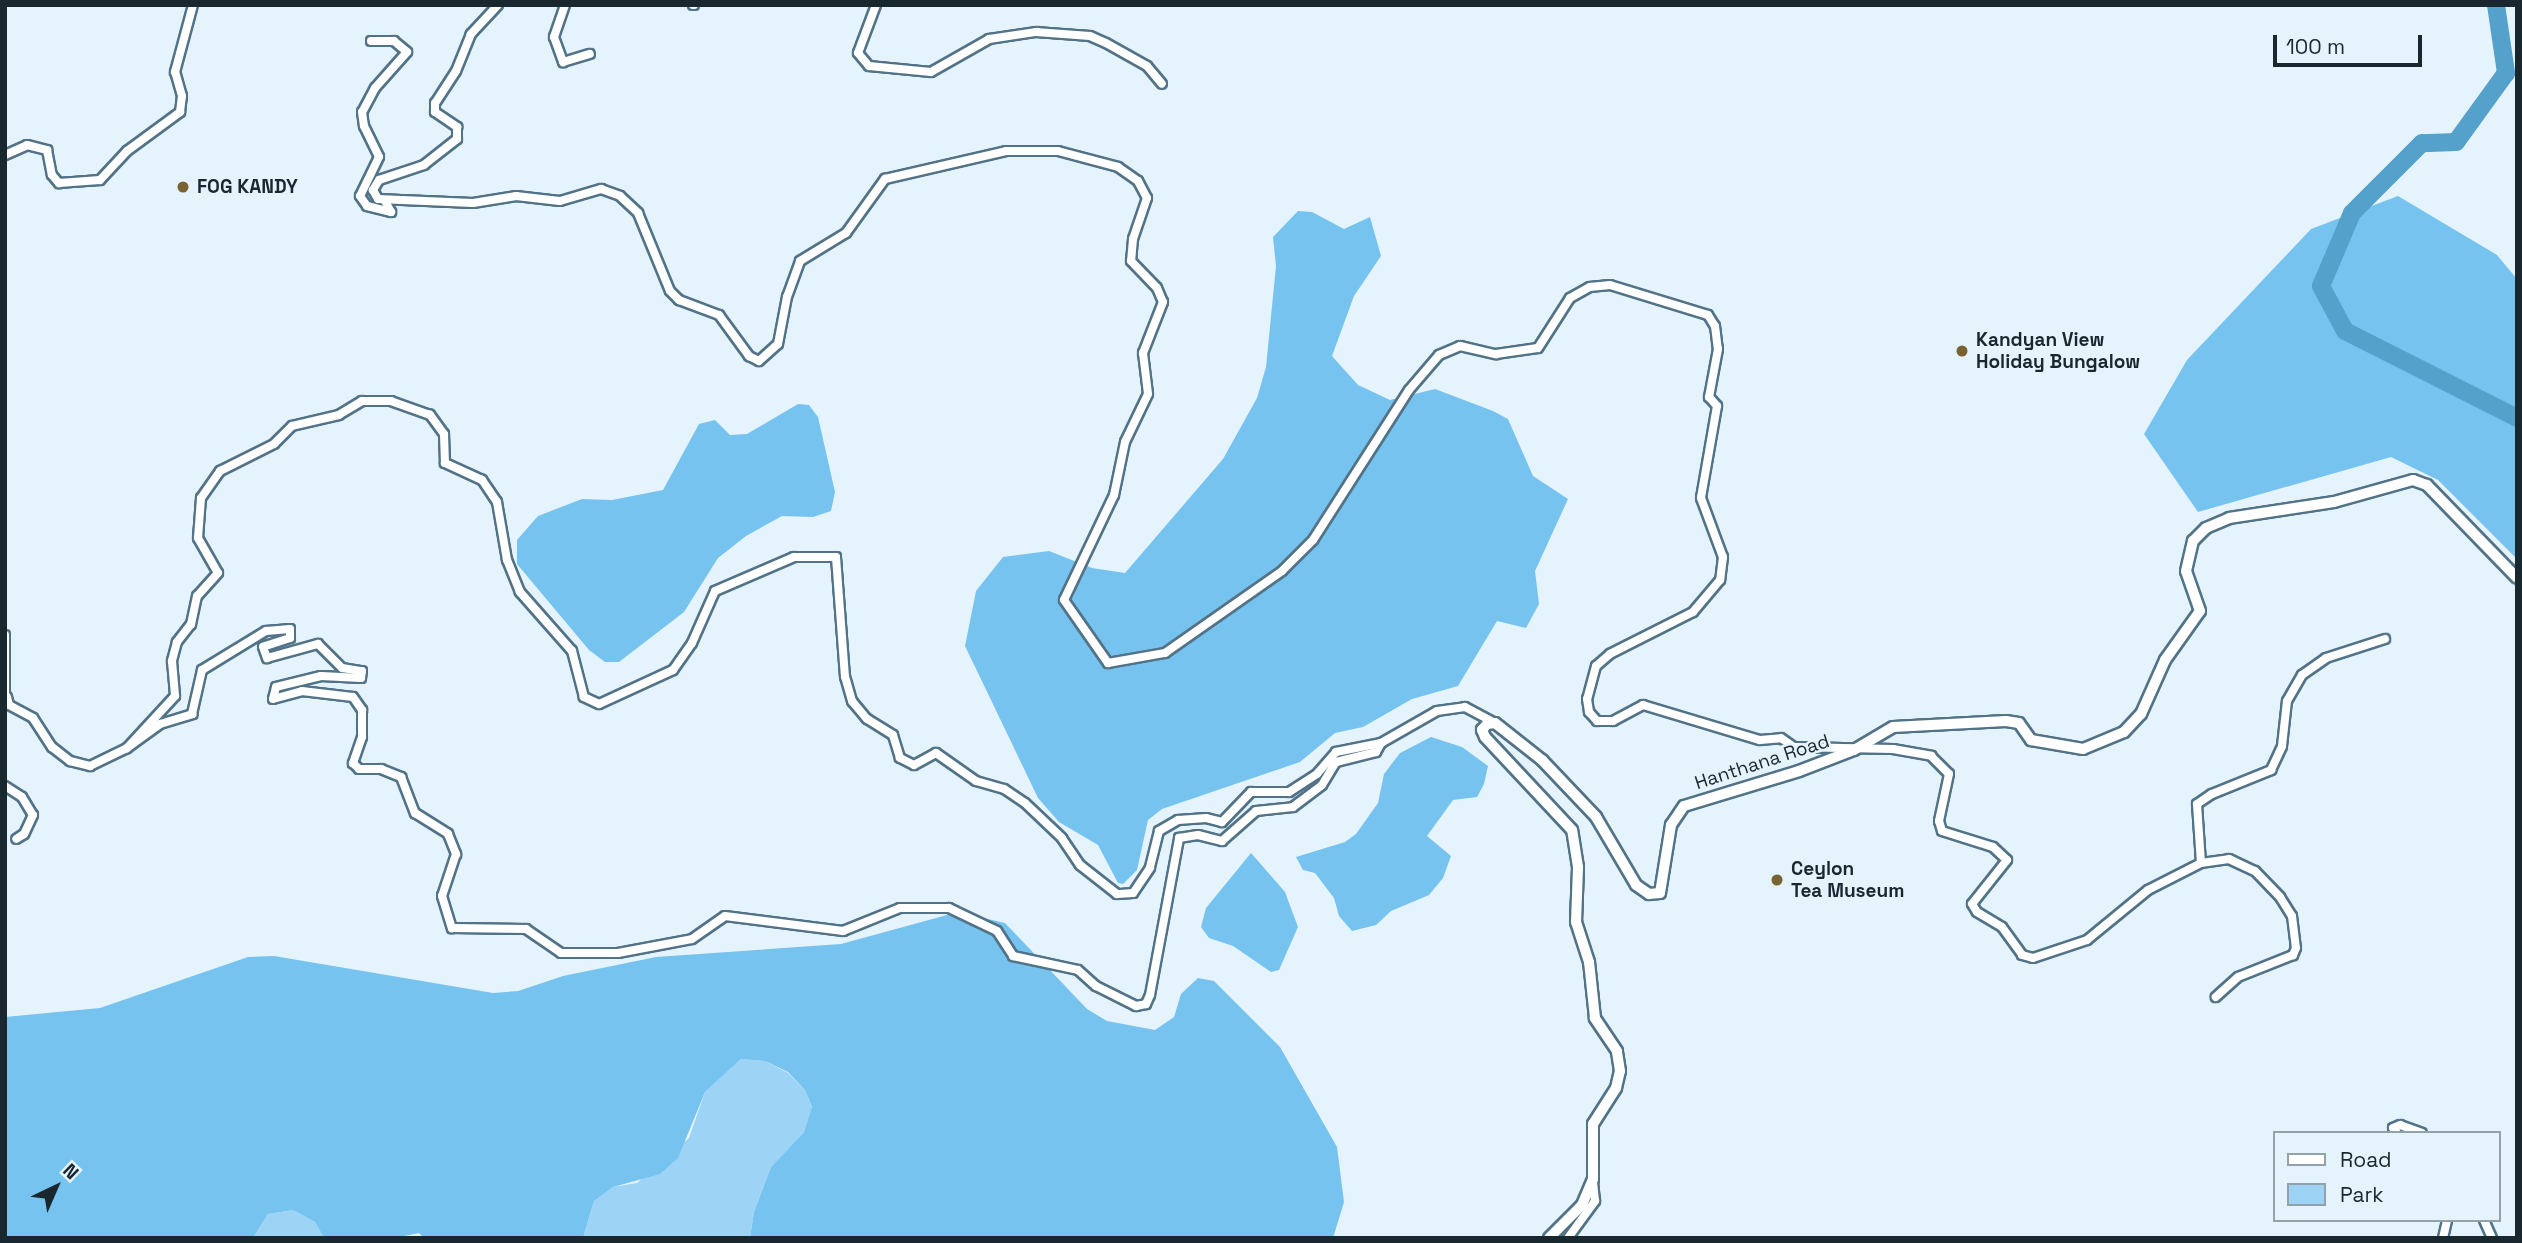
<!DOCTYPE html>
<style>
body{margin:0}
#map{position:relative;width:2522px;height:1243px;overflow:hidden;background:#e5f3fc;font-family:"Space Grotesk",sans-serif}
div>[style]{position:absolute}
.green>*{inset:0;background:#9dd4f5}
.forest>*{inset:0;background:#76c3ef}
.river>*{height:18px;margin:-9px;padding:0 9px;transform-origin:9px;border-radius:9px;background:#54a1cb}
.roads{filter:drop-shadow(2px 0 #527387) drop-shadow(-2px 0 #527387) drop-shadow(0 2px #527387) drop-shadow(0 -2px #527387)}
.minor>*{height:8px;margin:-4px;padding:0 4px;transform-origin:4px;border-radius:4px;background:#fff}
.tertiary>*{height:10px;margin:-5px;padding:0 5px;transform-origin:5px;border-radius:5px;background:#fff}
.dots>*{width:19px;height:19px;translate:-50% -50%;box-sizing:border-box;border:4px solid #e5f3fc;border-radius:50%}
span{translate:-50% -50%;white-space:nowrap;text-align:center;line-height:1.15;-webkit-text-stroke:5px #e5f3fc;paint-order:stroke}
.poi-label{font-size:19px;color:#19272f;font-weight:700}
.left{translate:0 -50%;text-align:left}
.street-label{font-size:19px;color:#19272f}
.frame{position:absolute;inset:0;border:7px solid #19272f;pointer-events:none}
.legend{position:absolute;left:2273px;top:1131px;width:228px;height:91px;box-sizing:border-box;background:#e5f3fc;border:2px solid #93a1aa;margin:0;padding:9px 12px;list-style:none;font-size:21px;color:#19272f}
.legend li{display:flex;align-items:center;gap:14px;height:35px}
.legend b{width:35px;border:2px solid #93a1aa}
.north{position:absolute;left:21px;top:1152px;width:70px;height:70px;-webkit-text-stroke:5px #e5f3fc;paint-order:stroke;rotate:44deg;font-size:19px;font-weight:700;line-height:28px;text-align:center;color:#19272f}
.north::after{content:'';display:block;margin:auto;width:24px;height:32px;background:#19272f;clip-path:polygon(50% 0,100% 100%,50% 72%,0 100%)}
.scale{position:absolute;left:2273px;top:35px;width:149px;height:32px;box-sizing:border-box;border:4px solid #19272f;border-top:0;padding-left:9px;font-size:21px;line-height:24px;white-space:nowrap;color:#19272f;-webkit-text-stroke:5px #e5f3fc;paint-order:stroke}
</style>
<div id="map">
<div class="green">
<i style="clip-path:polygon(741px 1059px,765px 1061px,788px 1073px,805px 1090px,812px 1108px,804px 1132px,771px 1167px,754px 1212px,750px 1238px,583px 1238px,594px 1201px,613px 1187px,637px 1183px,689px 1138px,705px 1092px)"></i>
<i style="clip-path:polygon(293px 1210px,315px 1222px,324px 1238px,253px 1238px,268px 1214px)"></i>
</div>
<div class="forest">
<i style="clip-path:polygon(2398px 196px,2497px 255px,2517px 279px,2517px 559px,2438px 480px,2391px 457px,2198px 512px,2144px 434px,2187px 360px,2311px 229px)"></i>
<i style="clip-path:polygon(1298px 211px,1312px 212px,1344px 229px,1370px 217px,1381px 256px,1354px 296px,1332px 356px,1358px 385px,1390px 400px,1435px 389px,1493px 411px,1508px 419px,1533px 476px,1568px 499px,1535px 571px,1539px 604px,1526px 628px,1497px 621px,1458px 686px,1412px 699px,1363px 727px,1335px 733px,1300px 762px,1162px 809px,1148px 820px,1137px 870px,1123px 884px,1118px 883px,1098px 845px,1059px 822px,1038px 798px,965px 646px,976px 591px,1003px 557px,1049px 551px,1092px 568px,1125px 573px,1223px 459px,1257px 398px,1266px 367px,1276px 266px,1273px 237px)"></i>
<i style="clip-path:polygon(798px 404px,809px 405px,818px 417px,835px 492px,831px 511px,813px 517px,782px 516px,746px 536px,718px 558px,684px 612px,619px 662px,605px 662px,589px 650px,517px 564px,517px 540px,538px 516px,582px 499px,612px 500px,663px 490px,699px 424px,715px 420px,730px 435px,747px 434px)"></i>
<i style="clip-path:polygon(1431px 737px,1462px 747px,1488px 766px,1484px 784px,1477px 797px,1453px 800px,1427px 836px,1451px 856px,1443px 878px,1429px 895px,1391px 911px,1376px 925px,1352px 931px,1339px 916px,1334px 898px,1315px 873px,1303px 870px,1296px 857px,1345px 842px,1356px 834px,1378px 803px,1384px 774px,1400px 753px)"></i>
<i style="clip-path:polygon(1251px 853px,1285px 892px,1298px 927px,1279px 970px,1271px 972px,1233px 946px,1209px 938px,1201px 927px,1206px 908px)"></i>
<i style="clip-path:polygon(958px 912px,1005px 923px,1087px 1009px,1107px 1021px,1155px 1030px,1174px 1017px,1181px 994px,1198px 978px,1214px 981px,1280px 1047px,1337px 1147px,1344px 1202px,1333px 1238px,750px 1238px,754px 1212px,771px 1167px,804px 1132px,812px 1107px,805px 1090px,788px 1072px,765px 1061px,741px 1059px,705px 1092px,678px 1158px,660px 1174px,613px 1187px,594px 1201px,583px 1238px,424px 1238px,419px 1233px,395px 1238px,324px 1238px,315px 1222px,293px 1210px,268px 1214px,253px 1238px,5px 1238px,5px 1017px,100px 1008px,248px 957px,274px 956px,493px 993px,518px 991px,563px 976px,656px 957px,841px 944px)"></i>
</div>
<div class="river">
<i style="left:2496px;top:5px;width:69px;rotate:81.6deg"></i>
<i style="left:2506px;top:73px;width:85px;rotate:125.9deg"></i>
<i style="left:2456px;top:142px;width:34px;rotate:178deg"></i>
<i style="left:2422px;top:143px;width:99px;rotate:135deg"></i>
<i style="left:2352px;top:213px;width:79px;rotate:113deg"></i>
<i style="left:2321px;top:286px;width:51px;rotate:61.9deg"></i>
<i style="left:2345px;top:331px;width:193px;rotate:26.8deg"></i>
</div>
<div class="roads">
<div class="minor">
<i style="left:498px;top:5px;width:40px;rotate:133deg"></i>
<i style="left:471px;top:34px;width:40px;rotate:112deg"></i>
<i style="left:456px;top:71px;width:38px;rotate:123deg"></i>
<i style="left:435px;top:103px;width:9px;rotate:90deg"></i>
<i style="left:435px;top:112px;width:27px;rotate:34deg"></i>
<i style="left:457px;top:127px;width:12px;rotate:90deg"></i>
<i style="left:457px;top:139px;width:42px;rotate:141.8deg"></i>
<i style="left:424px;top:165px;width:47px;rotate:161.6deg"></i>
<i style="left:379px;top:180px;width:12px;rotate:121deg"></i>
<i style="left:373px;top:190px;width:10px;rotate:61deg"></i>
<i style="left:378px;top:199px;width:95px;rotate:2.4deg"></i>
<i style="left:473px;top:203px;width:44px;rotate:-9.2deg"></i>
<i style="left:516px;top:196px;width:44px;rotate:6.5deg"></i>
<i style="left:560px;top:201px;width:43px;rotate:-16.3deg"></i>
<i style="left:601px;top:189px;width:20px;rotate:20deg"></i>
<i style="left:620px;top:196px;width:25px;rotate:43deg"></i>
<i style="left:638px;top:213px;width:84px;rotate:67.7deg"></i>
<i style="left:670px;top:291px;width:13px;rotate:45deg"></i>
<i style="left:679px;top:300px;width:43px;rotate:20.6deg"></i>
<i style="left:719px;top:315px;width:51px;rotate:53.8deg"></i>
<i style="left:749px;top:356px;width:11px;rotate:27deg"></i>
<i style="left:759px;top:361px;width:25px;rotate:-42deg"></i>
<i style="left:778px;top:344px;width:48px;rotate:-79.2deg"></i>
<i style="left:787px;top:297px;width:38px;rotate:-70deg"></i>
<i style="left:800px;top:261px;width:54px;rotate:-31.3deg"></i>
<i style="left:846px;top:233px;width:67px;rotate:-54.2deg"></i>
<i style="left:885px;top:179px;width:124px;rotate:-13deg"></i>
<i style="left:1006px;top:151px;width:52px"></i>
<i style="left:1058px;top:151px;width:62px;rotate:14.9deg"></i>
<i style="left:1118px;top:167px;width:24px;rotate:35deg"></i>
<i style="left:1138px;top:181px;width:19px;rotate:62deg"></i>
<i style="left:1147px;top:198px;width:43px;rotate:108.9deg"></i>
<i style="left:1133px;top:239px;width:22px;rotate:95deg"></i>
<i style="left:1131px;top:261px;width:37px;rotate:46deg"></i>
<i style="left:1157px;top:288px;width:15px;rotate:67deg"></i>
<i style="left:1163px;top:302px;width:55px;rotate:111.4deg"></i>
<i style="left:1143px;top:353px;width:41px;rotate:83deg"></i>
<i style="left:1148px;top:394px;width:53px;rotate:115.6deg"></i>
<i style="left:1125px;top:442px;width:54px;rotate:101.7deg"></i>
<i style="left:1114px;top:495px;width:116px;rotate:115.5deg"></i>
<i style="left:1064px;top:600px;width:77px;rotate:55.1deg"></i>
<i style="left:1108px;top:663px;width:58px;rotate:-10deg"></i>
<i style="left:1165px;top:653px;width:143px;rotate:-35deg"></i>
<i style="left:1282px;top:571px;width:44px;rotate:-45deg"></i>
<i style="left:1313px;top:540px;width:178px;rotate:-57.4deg"></i>
<i style="left:1409px;top:390px;width:46px;rotate:-49.4deg"></i>
<i style="left:1439px;top:355px;width:23px;rotate:-23deg"></i>
<i style="left:1460px;top:346px;width:37px;rotate:13deg"></i>
<i style="left:1496px;top:354px;width:42px;rotate:-8.1deg"></i>
<i style="left:1538px;top:348px;width:59px;rotate:-57.4deg"></i>
<i style="left:1570px;top:298px;width:23px;rotate:-29deg"></i>
<i style="left:1590px;top:287px;width:20px;rotate:-6deg"></i>
<i style="left:1610px;top:285px;width:102px;rotate:17deg"></i>
<i style="left:1708px;top:315px;width:13px;rotate:58deg"></i>
<i style="left:1715px;top:326px;width:23px;rotate:83deg"></i>
<i style="left:1718px;top:349px;width:49px;rotate:100.6deg"></i>
<i style="left:1709px;top:397px;width:12px;rotate:48deg"></i>
<i style="left:1717px;top:406px;width:93px;rotate:99.9deg"></i>
<i style="left:1701px;top:498px;width:63px;rotate:69.6deg"></i>
<i style="left:1723px;top:557px;width:23px;rotate:97deg"></i>
<i style="left:1720px;top:580px;width:42px;rotate:130.2deg"></i>
<i style="left:1693px;top:612px;width:93px;rotate:153.2deg"></i>
<i style="left:1610px;top:654px;width:18px;rotate:139deg"></i>
<i style="left:1596px;top:666px;width:34px;rotate:105deg"></i>
<i style="left:1587px;top:699px;width:13px;rotate:81deg"></i>
<i style="left:1589px;top:712px;width:12px;rotate:48deg"></i>
<i style="left:1597px;top:721px;width:16px"></i>
<i style="left:1613px;top:721px;width:34px;rotate:-28deg"></i>
<i style="left:1643px;top:705px;width:122px;rotate:16.7deg"></i>
<i style="left:1760px;top:740px;width:21px;rotate:-5deg"></i>
<i style="left:1781px;top:738px;width:16px;rotate:35deg"></i>
<i style="left:1794px;top:747px;width:99px;rotate:1.2deg"></i>
<i style="left:1893px;top:749px;width:39px;rotate:10deg"></i>
<i style="left:1931px;top:756px;width:25px;rotate:45deg"></i>
<i style="left:1949px;top:774px;width:48px;rotate:102deg"></i>
<i style="left:1939px;top:821px;width:10px;rotate:73deg"></i>
<i style="left:1942px;top:831px;width:53px;rotate:17.4deg"></i>
<i style="left:1993px;top:847px;width:19px;rotate:43deg"></i>
<i style="left:2007px;top:860px;width:56px;rotate:128.5deg"></i>
<i style="left:1972px;top:904px;width:9px;rotate:58deg"></i>
<i style="left:1977px;top:912px;width:29px;rotate:31deg"></i>
<i style="left:2002px;top:927px;width:34px;rotate:54deg"></i>
<i style="left:2022px;top:955px;width:11px;rotate:15deg"></i>
<i style="left:2033px;top:958px;width:57px;rotate:-18.4deg"></i>
<i style="left:2087px;top:940px;width:79px;rotate:-39.3deg"></i>
<i style="left:2148px;top:890px;width:59px;rotate:-27deg"></i>
<i style="left:2201px;top:863px;width:28px;rotate:-8deg"></i>
<i style="left:2229px;top:859px;width:29px;rotate:25deg"></i>
<i style="left:2255px;top:871px;width:36px;rotate:46deg"></i>
<i style="left:2280px;top:897px;width:22px;rotate:58deg"></i>
<i style="left:2292px;top:916px;width:32px;rotate:83deg"></i>
<i style="left:2296px;top:948px;width:8px;rotate:113deg"></i>
<i style="left:2293px;top:955px;width:59px;rotate:158.2deg"></i>
<i style="left:2238px;top:977px;width:30px;rotate:138deg"></i>
<i style="left:565px;top:5px;width:34px;rotate:109deg"></i>
<i style="left:554px;top:37px;width:27px;rotate:70deg"></i>
<i style="left:563px;top:62px;width:28px;rotate:-17deg"></i>
<i style="left:693px;top:5px;width:1px"></i>
<i style="left:876px;top:5px;width:51px;rotate:110.6deg"></i>
<i style="left:858px;top:53px;width:17px;rotate:50deg"></i>
<i style="left:869px;top:66px;width:62px;rotate:5.5deg"></i>
<i style="left:931px;top:72px;width:67px;rotate:-29.6deg"></i>
<i style="left:989px;top:39px;width:48px;rotate:-8.5deg"></i>
<i style="left:1036px;top:32px;width:54px;rotate:4.2deg"></i>
<i style="left:1090px;top:36px;width:17px;rotate:24deg"></i>
<i style="left:1106px;top:43px;width:47px;rotate:29.3deg"></i>
<i style="left:1147px;top:66px;width:23px;rotate:50deg"></i>
<i style="left:371px;top:41px;width:23px"></i>
<i style="left:394px;top:41px;width:17px;rotate:40deg"></i>
<i style="left:407px;top:52px;width:48px;rotate:131.6deg"></i>
<i style="left:375px;top:88px;width:27px;rotate:118deg"></i>
<i style="left:362px;top:112px;width:14px;rotate:82deg"></i>
<i style="left:364px;top:126px;width:34px;rotate:64deg"></i>
<i style="left:379px;top:157px;width:43px;rotate:116deg"></i>
<i style="left:360px;top:196px;width:12px;rotate:55deg"></i>
<i style="left:367px;top:206px;width:25px;rotate:14deg"></i>
<i style="left:391px;top:212px;width:13px;rotate:-119deg"></i>
<i style="left:5px;top:155px;width:24px;rotate:-24deg"></i>
<i style="left:27px;top:145px;width:21px;rotate:14deg"></i>
<i style="left:47px;top:150px;width:25px;rotate:79deg"></i>
<i style="left:52px;top:175px;width:11px;rotate:49deg"></i>
<i style="left:59px;top:183px;width:41px;rotate:-4.2deg"></i>
<i style="left:100px;top:180px;width:40px;rotate:-47deg"></i>
<i style="left:127px;top:151px;width:66px;rotate:-36.3deg"></i>
<i style="left:180px;top:112px;width:16px;rotate:-83deg"></i>
<i style="left:182px;top:96px;width:25px;rotate:-106deg"></i>
<i style="left:175px;top:72px;width:69px;rotate:-75deg"></i>
<i style="left:5px;top:635px;width:66px;rotate:90deg"></i>
<i style="left:7px;top:697px;width:8px;rotate:76deg"></i>
<i style="left:9px;top:705px;width:27px;rotate:28deg"></i>
<i style="left:33px;top:718px;width:35px;rotate:57deg"></i>
<i style="left:52px;top:747px;width:23px;rotate:38deg"></i>
<i style="left:70px;top:761px;width:21px;rotate:14deg"></i>
<i style="left:90px;top:766px;width:41px;rotate:-25.9deg"></i>
<i style="left:127px;top:748px;width:41px;rotate:-36deg"></i>
<i style="left:160px;top:724px;width:34px;rotate:-17deg"></i>
<i style="left:192px;top:714px;width:45px;rotate:-77.2deg"></i>
<i style="left:202px;top:670px;width:75px;rotate:-31.4deg"></i>
<i style="left:266px;top:631px;width:24px;rotate:-5deg"></i>
<i style="left:290px;top:629px;width:9px;rotate:90deg"></i>
<i style="left:290px;top:638px;width:28px;rotate:162deg"></i>
<i style="left:263px;top:647px;width:12px;rotate:70deg"></i>
<i style="left:267px;top:658px;width:53px;rotate:-15.4deg"></i>
<i style="left:318px;top:644px;width:34px;rotate:45deg"></i>
<i style="left:342px;top:668px;width:20px;rotate:9deg"></i>
<i style="left:362px;top:671px;width:7px;rotate:98deg"></i>
<i style="left:361px;top:678px;width:40px;rotate:-177.1deg"></i>
<i style="left:321px;top:676px;width:46px;rotate:166.3deg"></i>
<i style="left:276px;top:687px;width:12px;rotate:104deg"></i>
<i style="left:273px;top:699px;width:30px;rotate:-15deg"></i>
<i style="left:302px;top:691px;width:51px;rotate:6.7deg"></i>
<i style="left:353px;top:697px;width:16px;rotate:55deg"></i>
<i style="left:362px;top:710px;width:27px;rotate:90deg"></i>
<i style="left:362px;top:737px;width:28px;rotate:109deg"></i>
<i style="left:353px;top:763px;width:8px;rotate:45deg"></i>
<i style="left:359px;top:769px;width:22px"></i>
<i style="left:381px;top:769px;width:22px;rotate:22deg"></i>
<i style="left:401px;top:777px;width:39px;rotate:69deg"></i>
<i style="left:415px;top:813px;width:39px;rotate:32deg"></i>
<i style="left:448px;top:834px;width:22px;rotate:68deg"></i>
<i style="left:456px;top:854px;width:44px;rotate:108.4deg"></i>
<i style="left:442px;top:896px;width:34px;rotate:73deg"></i>
<i style="left:452px;top:928px;width:74px;rotate:0.8deg"></i>
<i style="left:526px;top:929px;width:42px;rotate:34.4deg"></i>
<i style="left:561px;top:953px;width:57px"></i>
<i style="left:618px;top:953px;width:75px;rotate:-10.7deg"></i>
<i style="left:692px;top:939px;width:40px;rotate:-34.9deg"></i>
<i style="left:725px;top:916px;width:119px;rotate:7.2deg"></i>
<i style="left:843px;top:931px;width:61px;rotate:-22deg"></i>
<i style="left:900px;top:908px;width:49px"></i>
<i style="left:949px;top:908px;width:53px;rotate:25.6deg"></i>
<i style="left:997px;top:931px;width:30px;rotate:57deg"></i>
<i style="left:1013px;top:956px;width:66px;rotate:12.2deg"></i>
<i style="left:1078px;top:970px;width:24px;rotate:42deg"></i>
<i style="left:1096px;top:986px;width:45px;rotate:26.6deg"></i>
<i style="left:1136px;top:1006px;width:10px;rotate:-11deg"></i>
<i style="left:1146px;top:1004px;width:10px;rotate:-66deg"></i>
<i style="left:1150px;top:995px;width:160px;rotate:-79.5deg"></i>
<i style="left:1179px;top:838px;width:19px;rotate:-9deg"></i>
<i style="left:1198px;top:835px;width:25px;rotate:14deg"></i>
<i style="left:1222px;top:841px;width:45px;rotate:-41.4deg"></i>
<i style="left:1256px;top:811px;width:37px;rotate:-6deg"></i>
<i style="left:1293px;top:807px;width:36px;rotate:-37deg"></i>
<i style="left:1322px;top:785px;width:27px;rotate:-59deg"></i>
<i style="left:1336px;top:762px;width:41px;rotate:-14deg"></i>
<i style="left:1376px;top:752px;width:10px;rotate:-61deg"></i>
<i style="left:1381px;top:743px;width:46px;rotate:168.7deg"></i>
<i style="left:1336px;top:752px;width:29px;rotate:131deg"></i>
<i style="left:1317px;top:774px;width:33px;rotate:147deg"></i>
<i style="left:1289px;top:792px;width:38px;rotate:180deg"></i>
<i style="left:1251px;top:792px;width:42px;rotate:134deg"></i>
<i style="left:1222px;top:822px;width:16px;rotate:-166deg"></i>
<i style="left:1206px;top:818px;width:28px;rotate:176deg"></i>
<i style="left:1178px;top:820px;width:22px;rotate:150deg"></i>
<i style="left:1159px;top:831px;width:38px;rotate:104deg"></i>
<i style="left:1150px;top:868px;width:30px;rotate:124deg"></i>
<i style="left:1133px;top:893px;width:16px;rotate:176deg"></i>
<i style="left:1117px;top:894px;width:47px;rotate:-141.9deg"></i>
<i style="left:1080px;top:865px;width:32px;rotate:-124deg"></i>
<i style="left:1062px;top:838px;width:51px;rotate:-136.6deg"></i>
<i style="left:1025px;top:803px;width:25px;rotate:-146deg"></i>
<i style="left:1004px;top:789px;width:29px;rotate:-164deg"></i>
<i style="left:976px;top:781px;width:49px;rotate:-145deg"></i>
<i style="left:936px;top:753px;width:25px;rotate:151deg"></i>
<i style="left:914px;top:765px;width:16px;rotate:-153deg"></i>
<i style="left:900px;top:758px;width:24px;rotate:-107deg"></i>
<i style="left:893px;top:735px;width:31px;rotate:-148deg"></i>
<i style="left:867px;top:719px;width:23px;rotate:-130deg"></i>
<i style="left:852px;top:701px;width:25px;rotate:-106deg"></i>
<i style="left:845px;top:677px;width:120px;rotate:-94.3deg"></i>
<i style="left:836px;top:557px;width:42px;rotate:180deg"></i>
<i style="left:794px;top:557px;width:86px;rotate:156.7deg"></i>
<i style="left:715px;top:591px;width:57px;rotate:113.9deg"></i>
<i style="left:692px;top:643px;width:33px;rotate:125deg"></i>
<i style="left:673px;top:670px;width:81px;rotate:155.3deg"></i>
<i style="left:599px;top:704px;width:17px;rotate:-155deg"></i>
<i style="left:584px;top:697px;width:48px;rotate:-104.6deg"></i>
<i style="left:572px;top:651px;width:79px;rotate:-131.4deg"></i>
<i style="left:520px;top:592px;width:35px;rotate:-112deg"></i>
<i style="left:507px;top:560px;width:59px;rotate:-99.8deg"></i>
<i style="left:497px;top:502px;width:27px;rotate:-124deg"></i>
<i style="left:482px;top:480px;width:41px;rotate:-155.3deg"></i>
<i style="left:445px;top:463px;width:29px;rotate:-92deg"></i>
<i style="left:444px;top:434px;width:24px;rotate:-126deg"></i>
<i style="left:430px;top:415px;width:41px;rotate:-160.3deg"></i>
<i style="left:391px;top:401px;width:29px;rotate:180deg"></i>
<i style="left:362px;top:401px;width:27px;rotate:149deg"></i>
<i style="left:339px;top:415px;width:48px;rotate:166.8deg"></i>
<i style="left:292px;top:426px;width:25px;rotate:135deg"></i>
<i style="left:274px;top:444px;width:60px;rotate:153.4deg"></i>
<i style="left:220px;top:471px;width:33px;rotate:125deg"></i>
<i style="left:201px;top:498px;width:40px;rotate:94.3deg"></i>
<i style="left:198px;top:538px;width:40px;rotate:60.3deg"></i>
<i style="left:218px;top:573px;width:31px;rotate:132deg"></i>
<i style="left:197px;top:596px;width:29px;rotate:102deg"></i>
<i style="left:191px;top:624px;width:23px;rotate:128deg"></i>
<i style="left:177px;top:642px;width:20px;rotate:105deg"></i>
<i style="left:172px;top:661px;width:35px;rotate:85deg"></i>
<i style="left:175px;top:696px;width:71px;rotate:132.7deg"></i>
<i style="left:1381px;top:743px;width:64px;rotate:-29.7deg"></i>
<i style="left:1437px;top:711px;width:28px;rotate:-8deg"></i>
<i style="left:1465px;top:707px;width:34px;rotate:28deg"></i>
<i style="left:5px;top:786px;width:20px;rotate:33deg"></i>
<i style="left:22px;top:797px;width:21px;rotate:59deg"></i>
<i style="left:33px;top:815px;width:21px;rotate:115deg"></i>
<i style="left:24px;top:834px;width:9px;rotate:148deg"></i>
<i style="left:2201px;top:863px;width:59px;rotate:-93.9deg"></i>
<i style="left:2197px;top:804px;width:18px;rotate:-34deg"></i>
<i style="left:2212px;top:794px;width:64px;rotate:-22.1deg"></i>
<i style="left:2271px;top:770px;width:26px;rotate:-65deg"></i>
<i style="left:2282px;top:746px;width:45px;rotate:-83.7deg"></i>
<i style="left:2287px;top:701px;width:30px;rotate:-60deg"></i>
<i style="left:2302px;top:675px;width:29px;rotate:-35deg"></i>
<i style="left:2326px;top:658px;width:62px;rotate:-17.9deg"></i>
<i style="left:2397px;top:1133px;width:6px;rotate:-129deg"></i>
<i style="left:2393px;top:1128px;width:8px;rotate:-23deg"></i>
<i style="left:2400px;top:1125px;width:23px;rotate:20deg"></i>
<i style="left:2484px;top:1220px;width:20px;rotate:66deg"></i>
<i style="left:1568px;top:1238px;width:46px;rotate:-53.9deg"></i>
<i style="left:1595px;top:1201px;width:19px;rotate:-96deg"></i>
<i style="left:2443px;top:1238px;width:18px;rotate:-77deg"></i>
</div>
<div class="tertiary">
<i style="left:1549px;top:1238px;width:47px;rotate:-45deg"></i>
<i style="left:1582px;top:1205px;width:28px;rotate:-67deg"></i>
<i style="left:1593px;top:1179px;width:55px;rotate:-90deg"></i>
<i style="left:1593px;top:1124px;width:43px;rotate:-57.4deg"></i>
<i style="left:1616px;top:1088px;width:17px;rotate:-77deg"></i>
<i style="left:1620px;top:1071px;width:20px;rotate:-99deg"></i>
<i style="left:1617px;top:1051px;width:40px;rotate:-124deg"></i>
<i style="left:1595px;top:1018px;width:56px;rotate:-96.1deg"></i>
<i style="left:1589px;top:962px;width:42px;rotate:-108deg"></i>
<i style="left:1576px;top:922px;width:55px;rotate:-87.9deg"></i>
<i style="left:1578px;top:867px;width:37px;rotate:-99deg"></i>
<i style="left:1572px;top:830px;width:127px;rotate:-133.1deg"></i>
<i style="left:1485px;top:737px;width:8px;rotate:-113deg"></i>
<i style="left:1482px;top:730px;width:8px;rotate:-50deg"></i>
<i style="left:1487px;top:724px;width:8px;rotate:-7deg"></i>
<i style="left:1495px;top:723px;width:60px;rotate:38.2deg"></i>
<i style="left:1542px;top:760px;width:79px;rotate:46.5deg"></i>
<i style="left:1596px;top:817px;width:79px;rotate:59.5deg"></i>
<i style="left:1636px;top:885px;width:16px;rotate:35deg"></i>
<i style="left:1649px;top:894px;width:11px;rotate:-5deg"></i>
<i style="left:1660px;top:893px;width:69px;rotate:-80.8deg"></i>
<i style="left:1671px;top:825px;width:23px;rotate:-56deg"></i>
<i style="left:1684px;top:806px;width:120px;rotate:-16.9deg"></i>
<i style="left:1799px;top:771px;width:59px;rotate:-20.9deg"></i>
<i style="left:1854px;top:750px;width:45px;rotate:-30.5deg"></i>
<i style="left:1893px;top:727px;width:113px;rotate:-3deg"></i>
<i style="left:2006px;top:721px;width:13px;rotate:9deg"></i>
<i style="left:2019px;top:723px;width:21px;rotate:55deg"></i>
<i style="left:2031px;top:740px;width:53px;rotate:9.8deg"></i>
<i style="left:2083px;top:749px;width:44px;rotate:-22.5deg"></i>
<i style="left:2124px;top:732px;width:25px;rotate:-47deg"></i>
<i style="left:2141px;top:714px;width:59px;rotate:-66deg"></i>
<i style="left:2165px;top:660px;width:60px;rotate:-54.5deg"></i>
<i style="left:2200px;top:611px;width:42px;rotate:-109.3deg"></i>
<i style="left:2186px;top:571px;width:31px;rotate:-77deg"></i>
<i style="left:2193px;top:541px;width:18px;rotate:-45deg"></i>
<i style="left:2206px;top:528px;width:25px;rotate:-23deg"></i>
<i style="left:2229px;top:518px;width:106px;rotate:-8.7deg"></i>
<i style="left:2334px;top:502px;width:82px;rotate:-15.6deg"></i>
<i style="left:2413px;top:480px;width:15px;rotate:20deg"></i>
<i style="left:2427px;top:485px;width:129px;rotate:45.9deg"></i>
</div>
</div>
<div class="dots">
<i style="left:183px;top:187px;background:#796332"></i>
<i style="left:1962px;top:351px;background:#796332"></i>
<i style="left:1777px;top:880px;background:#796332"></i>
</div>
<div class="poi-label">
<span class="left" style="left:197px;top:187px">FOG KANDY</span>
<span class="left" style="left:1976px;top:351px">Kandyan View<br>Holiday Bungalow</span>
<span class="left" style="left:1791px;top:880px">Ceylon<br>Tea Museum</span>
</div>
<div class="street-label">
<span style="left:1762px;top:762px;rotate:-18deg">Hanthana Road</span>
</div>
<div class="frame"></div>
<ul class="legend">
<li><b style="height:9px;background:#fff"></b>Road</li>
<li><b style="height:19px;background:#9dd4f5"></b>Park</li>
</ul>
<div class="north">N</div>
<div class="scale">100 m</div>
</div>
